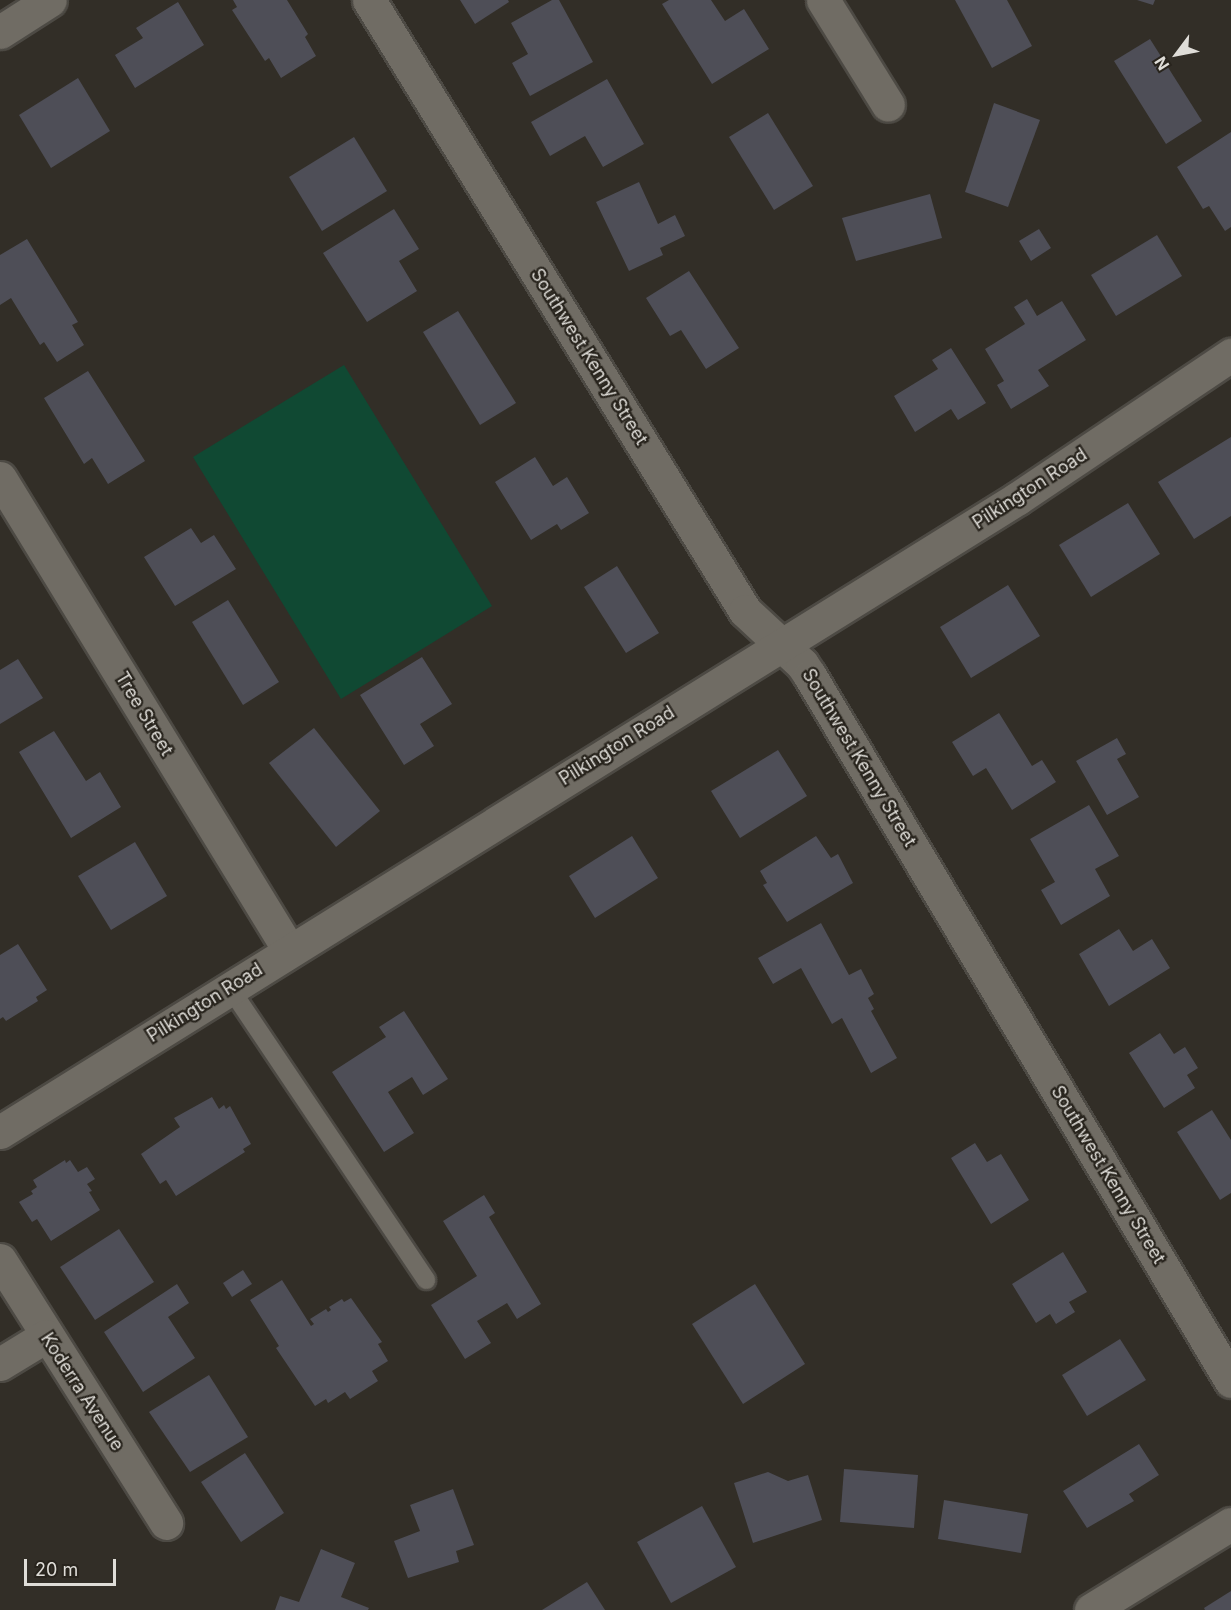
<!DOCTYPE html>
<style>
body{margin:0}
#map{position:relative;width:1231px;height:1610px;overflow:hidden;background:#322e27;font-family:Inter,sans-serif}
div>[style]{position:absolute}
.green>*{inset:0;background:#104933}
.building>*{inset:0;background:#4e4e57}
.roads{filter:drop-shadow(2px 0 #4d4a44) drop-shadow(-2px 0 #4d4a44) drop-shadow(0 2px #4d4a44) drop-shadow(0 -2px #4d4a44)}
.service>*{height:18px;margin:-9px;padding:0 9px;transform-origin:9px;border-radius:9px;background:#706c64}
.minor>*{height:33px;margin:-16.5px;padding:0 16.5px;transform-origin:16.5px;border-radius:16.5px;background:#706c64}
.tertiary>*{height:33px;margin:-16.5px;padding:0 16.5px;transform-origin:16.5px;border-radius:16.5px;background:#706c64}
span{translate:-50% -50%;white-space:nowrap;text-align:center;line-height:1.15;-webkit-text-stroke:4.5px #28241d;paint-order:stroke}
.street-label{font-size:18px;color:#dfddd8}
.north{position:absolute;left:1147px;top:24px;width:60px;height:60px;-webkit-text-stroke:4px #28241d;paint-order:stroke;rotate:238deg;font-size:16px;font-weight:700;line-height:24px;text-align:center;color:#dfddd8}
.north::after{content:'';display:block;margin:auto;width:21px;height:27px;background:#dfddd8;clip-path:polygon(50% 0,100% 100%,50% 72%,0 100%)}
.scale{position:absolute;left:24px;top:1559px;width:92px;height:27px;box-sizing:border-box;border:3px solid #dfddd8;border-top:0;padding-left:8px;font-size:18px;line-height:21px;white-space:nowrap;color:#dfddd8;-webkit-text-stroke:4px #28241d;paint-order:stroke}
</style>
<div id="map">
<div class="green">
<i style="clip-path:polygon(344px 365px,492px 606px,341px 699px,193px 457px)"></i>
</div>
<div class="building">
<i style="clip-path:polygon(233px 0,287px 0,308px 34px,305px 37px,316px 56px,281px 78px,269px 58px,265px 61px,232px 10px,237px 7px)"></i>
<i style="clip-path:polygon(460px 0,508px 0,509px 2px,475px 24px)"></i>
<i style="clip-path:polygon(552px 0,559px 0,593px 62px,530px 96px,512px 63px,528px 54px,511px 23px)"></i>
<i style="clip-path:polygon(669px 0,711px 0,725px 21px,744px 9px,769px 49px,712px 84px,662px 4px)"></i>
<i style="clip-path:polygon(955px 0,1007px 0,1032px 46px,992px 68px)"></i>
<i style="clip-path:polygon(1137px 0,1155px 0,1153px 5px)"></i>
<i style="clip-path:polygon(178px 2px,204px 45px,135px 88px,115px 55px,143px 38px,136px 28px)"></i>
<i style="clip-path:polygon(1150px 39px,1202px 121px,1166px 144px,1114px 61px)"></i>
<i style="clip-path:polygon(78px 78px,110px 131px,51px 168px,19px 115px)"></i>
<i style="clip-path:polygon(607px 79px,644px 144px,603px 167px,585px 136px,550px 156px,531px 122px)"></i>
<i style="clip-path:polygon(994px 103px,1040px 120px,1008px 207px,965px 192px)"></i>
<i style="clip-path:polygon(768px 113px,813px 186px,774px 210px,729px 137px)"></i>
<i style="clip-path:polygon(1231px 132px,1231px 227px,1225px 231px,1209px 206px,1203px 209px,1177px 167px)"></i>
<i style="clip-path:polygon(354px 137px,387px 191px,322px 231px,289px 177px)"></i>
<i style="clip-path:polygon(639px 182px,658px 224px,675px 215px,685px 236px,660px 248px,663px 255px,629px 271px,596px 202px)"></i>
<i style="clip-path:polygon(930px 194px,942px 238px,856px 261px,842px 218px)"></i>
<i style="clip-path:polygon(394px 209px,419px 249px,399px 261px,417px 291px,367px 322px,323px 253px)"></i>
<i style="clip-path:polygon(1039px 229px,1051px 248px,1031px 261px,1019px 241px)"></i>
<i style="clip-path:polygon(1157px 235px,1182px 276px,1116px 316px,1091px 275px)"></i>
<i style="clip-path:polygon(27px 239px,78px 322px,72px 325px,84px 345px,57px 362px,44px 342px,40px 345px,11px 298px,0 305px,0 255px)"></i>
<i style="clip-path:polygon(689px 271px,739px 348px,706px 369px,681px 330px,670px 336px,646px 298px)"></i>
<i style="clip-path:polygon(1027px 299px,1037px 316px,1062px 301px,1086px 340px,1038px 370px,1049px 386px,1011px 409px,997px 385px,1004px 381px,985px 349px,1025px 324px,1014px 307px)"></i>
<i style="clip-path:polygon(458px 311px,516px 403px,480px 425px,423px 332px)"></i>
<i style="clip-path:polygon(951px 348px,986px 403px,958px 420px,951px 409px,915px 432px,894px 396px,938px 369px,932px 360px)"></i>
<i style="clip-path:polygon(88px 371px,145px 461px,108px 484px,92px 458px,84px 464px,44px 398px)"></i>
<i style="clip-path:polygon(1231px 437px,1231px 516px,1194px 539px,1158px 482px)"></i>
<i style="clip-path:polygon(535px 457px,553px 486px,567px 477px,589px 513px,561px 530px,557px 524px,531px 540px,495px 482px)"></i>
<i style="clip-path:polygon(1128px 503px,1160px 554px,1091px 597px,1059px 545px)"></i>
<i style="clip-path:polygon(191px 528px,201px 543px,214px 535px,236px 569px,175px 606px,144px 557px)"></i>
<i style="clip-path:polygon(617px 566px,659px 633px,626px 653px,584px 587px)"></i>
<i style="clip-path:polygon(1008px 585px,1040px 636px,971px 678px,940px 627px)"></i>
<i style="clip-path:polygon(228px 600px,279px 682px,243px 705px,192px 622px)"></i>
<i style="clip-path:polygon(422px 657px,452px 704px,420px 724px,434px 746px,404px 765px,360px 695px)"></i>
<i style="clip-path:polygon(18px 659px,43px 698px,0 724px,0 670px)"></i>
<i style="clip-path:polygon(999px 713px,1032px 766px,1042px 760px,1056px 782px,1012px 810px,986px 768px,973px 776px,952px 742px)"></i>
<i style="clip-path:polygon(314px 728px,380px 811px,336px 847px,269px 763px)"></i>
<i style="clip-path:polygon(54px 731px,86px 781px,100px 772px,121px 807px,71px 838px,19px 752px)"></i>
<i style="clip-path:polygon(1117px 738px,1126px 754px,1117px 759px,1139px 797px,1107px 815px,1076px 761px)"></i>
<i style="clip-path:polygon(778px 750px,807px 796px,740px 838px,711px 791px)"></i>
<i style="clip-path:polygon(1089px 805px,1119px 856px,1095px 869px,1110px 896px,1061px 925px,1041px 890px,1055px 882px,1030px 839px)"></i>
<i style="clip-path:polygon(632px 836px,658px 878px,595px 918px,569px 876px)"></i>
<i style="clip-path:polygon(816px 836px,831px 858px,838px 854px,853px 883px,787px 922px,763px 885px,767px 883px,760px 871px)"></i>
<i style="clip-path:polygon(135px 842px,167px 896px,111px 930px,78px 876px)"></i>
<i style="clip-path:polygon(821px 923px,849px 975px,861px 969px,874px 994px,868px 998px,874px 1009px,871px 1011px,897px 1058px,871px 1073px,842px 1018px,832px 1024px,801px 968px,773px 984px,758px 958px)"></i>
<i style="clip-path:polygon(1119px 929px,1133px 951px,1152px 939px,1170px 968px,1109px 1006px,1079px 954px)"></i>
<i style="clip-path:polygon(18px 944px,47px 990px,36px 997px,38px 1001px,6px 1021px,3px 1017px,0 1019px,0 955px)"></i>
<i style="clip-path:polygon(404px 1011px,448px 1079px,423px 1095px,412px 1077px,388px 1092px,414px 1133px,384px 1152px,332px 1072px,386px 1037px,379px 1027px)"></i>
<i style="clip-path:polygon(1160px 1033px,1174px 1054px,1185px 1047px,1198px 1068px,1187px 1075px,1195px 1088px,1164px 1108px,1129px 1053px)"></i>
<i style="clip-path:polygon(212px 1097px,219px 1109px,224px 1105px,226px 1109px,230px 1106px,251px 1144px,243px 1149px,245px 1152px,176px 1196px,166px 1180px,160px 1184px,141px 1154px,180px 1127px,174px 1118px)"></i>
<i style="clip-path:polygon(1212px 1110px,1231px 1140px,1231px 1193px,1220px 1200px,1177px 1132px)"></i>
<i style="clip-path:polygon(975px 1143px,987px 1162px,1001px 1154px,1029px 1200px,991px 1224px,951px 1158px)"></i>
<i style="clip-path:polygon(65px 1160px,66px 1163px,70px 1160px,78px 1172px,87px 1167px,95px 1179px,87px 1184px,92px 1191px,89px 1192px,100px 1210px,51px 1241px,37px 1219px,32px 1222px,19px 1202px,33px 1194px,31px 1191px,37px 1187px,33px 1180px)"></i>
<i style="clip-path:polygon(484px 1195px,495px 1213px,489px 1217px,541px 1304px,517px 1319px,507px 1303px,477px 1321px,491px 1343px,465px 1359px,431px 1305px,477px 1276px,443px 1221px)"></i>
<i style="clip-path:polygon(119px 1229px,154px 1282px,95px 1320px,60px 1267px)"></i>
<i style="clip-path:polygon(1063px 1252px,1087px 1292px,1069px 1302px,1075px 1312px,1056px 1324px,1050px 1314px,1036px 1323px,1012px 1284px)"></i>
<i style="clip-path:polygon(243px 1270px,252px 1284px,232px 1297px,223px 1283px)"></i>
<i style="clip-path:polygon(282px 1280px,311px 1326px,314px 1324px,310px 1319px,326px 1309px,328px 1312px,331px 1310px,329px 1307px,342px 1299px,344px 1302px,351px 1298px,382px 1342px,378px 1344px,388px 1361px,372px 1371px,378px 1381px,350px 1399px,345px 1392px,328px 1403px,326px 1399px,315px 1406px,276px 1348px,279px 1346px,250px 1300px)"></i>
<i style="clip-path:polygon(177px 1284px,189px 1303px,168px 1317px,195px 1358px,143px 1392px,104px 1332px)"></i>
<i style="clip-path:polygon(755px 1284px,805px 1364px,743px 1404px,692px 1324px)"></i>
<i style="clip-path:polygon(1120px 1339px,1146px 1380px,1087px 1416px,1062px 1375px)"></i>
<i style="clip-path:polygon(209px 1375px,248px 1437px,190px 1472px,149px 1412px)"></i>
<i style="clip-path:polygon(1139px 1444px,1159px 1475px,1129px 1494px,1134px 1501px,1087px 1528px,1063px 1491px)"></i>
<i style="clip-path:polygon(245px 1453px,284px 1513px,241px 1542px,201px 1482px)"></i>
<i style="clip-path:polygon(844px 1469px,918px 1475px,914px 1528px,840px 1522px)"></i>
<i style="clip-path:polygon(768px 1472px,788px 1481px,808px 1475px,822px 1520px,753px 1543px,734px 1483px)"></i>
<i style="clip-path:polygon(453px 1489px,474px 1545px,456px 1551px,459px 1562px,408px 1578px,394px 1541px,420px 1531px,410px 1505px)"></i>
<i style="clip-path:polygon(944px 1500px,1028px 1514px,1021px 1553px,938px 1539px)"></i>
<i style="clip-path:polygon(702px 1506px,736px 1567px,671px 1603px,637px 1542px)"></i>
<i style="clip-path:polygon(321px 1549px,355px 1563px,341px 1597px,369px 1608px,368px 1610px,275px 1610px,280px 1596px,299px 1602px)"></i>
<i style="clip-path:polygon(587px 1582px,605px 1610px,542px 1610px)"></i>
<i style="clip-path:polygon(1231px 1591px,1231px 1610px,1205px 1610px,1204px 1608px)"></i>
</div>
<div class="roads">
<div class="service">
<i style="left:230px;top:988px;width:352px;rotate:56.1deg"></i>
</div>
<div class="minor">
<i style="left:369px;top:0;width:717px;rotate:58.39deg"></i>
<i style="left:745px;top:611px;width:78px;rotate:42.9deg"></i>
<i style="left:802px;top:664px;width:14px;rotate:56deg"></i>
<i style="left:810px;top:676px;width:821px;rotate:59.16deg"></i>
<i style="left:823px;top:0;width:123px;rotate:58.2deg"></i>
<i style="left:0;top:32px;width:59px;rotate:-32.6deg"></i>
<i style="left:0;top:478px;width:553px;rotate:58.52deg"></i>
<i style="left:0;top:1260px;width:311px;rotate:57.7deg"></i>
<i style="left:0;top:1364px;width:54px;rotate:-31.3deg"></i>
<i style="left:1091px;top:1610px;width:164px;rotate:-31.6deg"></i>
</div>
<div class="tertiary">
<i style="left:0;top:1132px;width:1199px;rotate:-31.91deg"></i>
<i style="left:1018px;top:498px;width:257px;rotate:-33.9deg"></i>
</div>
</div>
<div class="street-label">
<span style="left:589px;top:357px;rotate:58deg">Southwest Kenny Street</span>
<span style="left:1030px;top:489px;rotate:-33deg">Pilkington Road</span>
<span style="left:144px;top:714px;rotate:59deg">Tree Street</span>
<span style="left:617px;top:746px;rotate:-32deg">Pilkington Road</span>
<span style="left:859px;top:758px;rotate:59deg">Southwest Kenny Street</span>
<span style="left:205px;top:1003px;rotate:-32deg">Pilkington Road</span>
<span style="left:1108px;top:1175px;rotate:59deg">Southwest Kenny Street</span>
<span style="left:82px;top:1392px;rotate:57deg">Koderra Avenue</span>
</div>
<div class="north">N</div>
<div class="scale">20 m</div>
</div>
